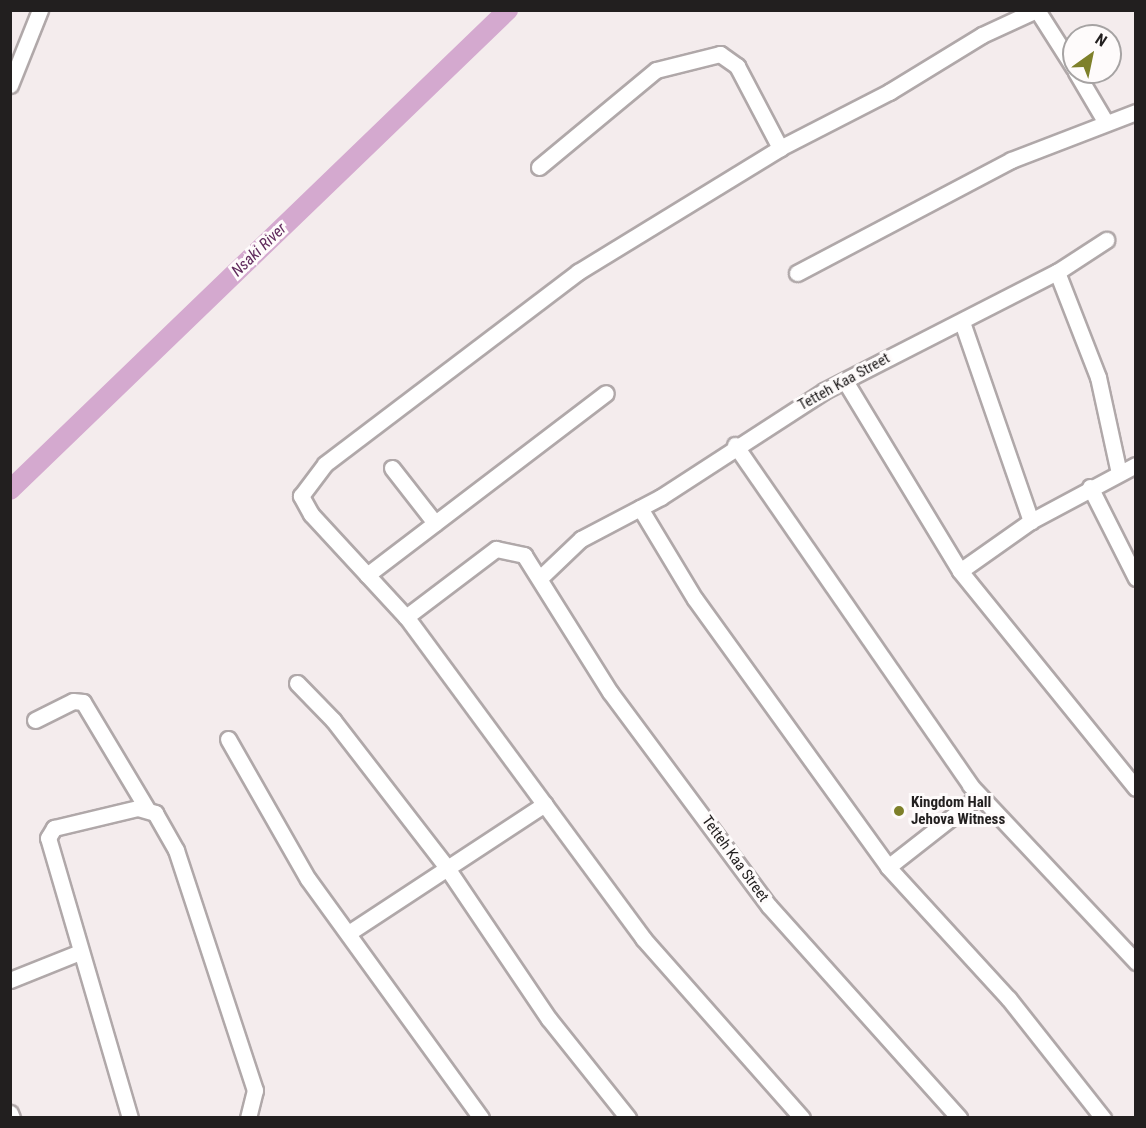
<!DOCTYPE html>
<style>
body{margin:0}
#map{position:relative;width:1146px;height:1128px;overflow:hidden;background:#f4eced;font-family:"Roboto Condensed",sans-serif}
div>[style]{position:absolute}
.river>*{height:20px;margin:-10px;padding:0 10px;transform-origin:10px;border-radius:10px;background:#d4a9cf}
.roads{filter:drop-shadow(2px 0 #b0a8a9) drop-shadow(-2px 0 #b0a8a9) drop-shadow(0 2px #b0a8a9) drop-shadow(0 -2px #b0a8a9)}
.minor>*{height:15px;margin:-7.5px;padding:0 7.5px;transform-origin:7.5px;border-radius:7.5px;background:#fff}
.dots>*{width:16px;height:16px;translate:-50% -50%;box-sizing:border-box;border:3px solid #fefbfb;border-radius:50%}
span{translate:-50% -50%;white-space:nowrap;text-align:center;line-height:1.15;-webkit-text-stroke:6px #fefbfb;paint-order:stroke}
.street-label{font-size:15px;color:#221f1f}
.poi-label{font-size:15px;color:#221f1f;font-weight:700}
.left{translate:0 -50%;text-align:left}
.water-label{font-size:16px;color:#602b5d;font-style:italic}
.frame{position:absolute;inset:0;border:12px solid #221f1f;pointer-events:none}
.north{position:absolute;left:1062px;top:24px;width:60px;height:60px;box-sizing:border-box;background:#fefbfb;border:2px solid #a6a3a3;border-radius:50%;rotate:33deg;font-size:16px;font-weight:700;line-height:24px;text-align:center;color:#221f1f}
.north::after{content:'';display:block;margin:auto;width:21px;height:27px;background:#7e802a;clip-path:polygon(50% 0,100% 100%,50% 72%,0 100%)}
</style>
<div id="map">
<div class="river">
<i style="left:10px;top:490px;width:692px;rotate:-43.95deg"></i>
</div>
<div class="roads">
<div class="minor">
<i style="left:1037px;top:10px;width:69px;rotate:57.5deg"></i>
<i style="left:1076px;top:72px;width:57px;rotate:59.4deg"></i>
<i style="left:10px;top:85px;width:81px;rotate:-68.2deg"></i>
<i style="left:539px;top:167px;width:152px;rotate:-39.7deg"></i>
<i style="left:656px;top:70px;width:66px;rotate:-14deg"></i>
<i style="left:720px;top:54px;width:21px;rotate:35deg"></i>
<i style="left:737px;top:66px;width:93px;rotate:62.3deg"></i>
<i style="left:1057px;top:272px;width:113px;rotate:68.7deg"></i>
<i style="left:1098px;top:377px;width:98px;rotate:77.7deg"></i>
<i style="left:797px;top:273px;width:242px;rotate:-27.8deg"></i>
<i style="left:1011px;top:160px;width:134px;rotate:-21deg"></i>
<i style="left:962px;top:322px;width:211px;rotate:70.9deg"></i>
<i style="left:845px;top:381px;width:222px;rotate:58.8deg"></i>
<i style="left:960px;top:571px;width:279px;rotate:51deg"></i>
<i style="left:735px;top:445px;width:413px;rotate:55.3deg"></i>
<i style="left:970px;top:785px;width:243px;rotate:46.8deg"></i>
<i style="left:392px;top:468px;width:70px;rotate:52deg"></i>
<i style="left:1090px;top:487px;width:102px;rotate:63.2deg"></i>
<i style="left:640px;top:508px;width:106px;rotate:58.9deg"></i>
<i style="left:695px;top:599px;width:330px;rotate:54.2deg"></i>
<i style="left:888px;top:867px;width:179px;rotate:47.5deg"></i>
<i style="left:1009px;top:999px;width:152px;rotate:51.7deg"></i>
<i style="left:960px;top:571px;width:87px;rotate:-35.2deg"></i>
<i style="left:1031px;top:521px;width:119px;rotate:-28.1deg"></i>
<i style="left:367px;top:575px;width:300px;rotate:-37.3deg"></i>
<i style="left:540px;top:578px;width:57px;rotate:-43.6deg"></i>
<i style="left:581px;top:539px;width:90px;rotate:-27.7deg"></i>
<i style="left:661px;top:497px;width:194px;rotate:-33deg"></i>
<i style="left:824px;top:391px;width:262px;rotate:-27.1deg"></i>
<i style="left:1057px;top:272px;width:59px;rotate:-33.1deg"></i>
<i style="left:406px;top:617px;width:113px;rotate:-37.1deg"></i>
<i style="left:496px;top:549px;width:29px;rotate:12deg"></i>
<i style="left:524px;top:555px;width:162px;rotate:57.9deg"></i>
<i style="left:610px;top:692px;width:267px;rotate:53.4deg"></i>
<i style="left:769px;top:906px;width:285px;rotate:48.1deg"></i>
<i style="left:297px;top:683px;width:52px;rotate:45.8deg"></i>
<i style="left:333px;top:720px;width:183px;rotate:52.3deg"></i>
<i style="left:445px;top:865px;width:186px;rotate:56deg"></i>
<i style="left:549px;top:1019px;width:127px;rotate:51.4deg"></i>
<i style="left:35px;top:720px;width:42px;rotate:-26.6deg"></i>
<i style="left:73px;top:701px;width:10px;rotate:6deg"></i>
<i style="left:83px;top:702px;width:125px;rotate:59.1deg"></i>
<i style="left:228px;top:739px;width:161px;rotate:60.3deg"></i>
<i style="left:308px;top:879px;width:295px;rotate:54.1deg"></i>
<i style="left:888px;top:867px;width:115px;rotate:-38deg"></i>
<i style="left:350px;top:932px;width:233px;rotate:-33.3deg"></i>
<i style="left:10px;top:980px;width:75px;rotate:-21.8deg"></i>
<i style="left:10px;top:1113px;width:5px;rotate:68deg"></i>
<i style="left:130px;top:1118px;width:292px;rotate:-106.3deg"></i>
<i style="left:48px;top:838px;width:12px;rotate:-59deg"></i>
<i style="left:54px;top:828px;width:86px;rotate:-13.4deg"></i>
<i style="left:138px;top:808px;width:18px;rotate:16deg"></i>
<i style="left:155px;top:813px;width:43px;rotate:60.4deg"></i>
<i style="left:176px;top:850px;width:253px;rotate:71.8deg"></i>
<i style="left:255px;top:1090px;width:29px;rotate:104deg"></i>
<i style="left:802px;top:1118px;width:240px;rotate:-131.5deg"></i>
<i style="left:643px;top:938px;width:399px;rotate:-126.4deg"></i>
<i style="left:406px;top:617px;width:140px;rotate:-132.7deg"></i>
<i style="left:311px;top:514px;width:21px;rotate:-119deg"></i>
<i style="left:301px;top:496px;width:40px;rotate:-53deg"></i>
<i style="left:325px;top:464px;width:318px;rotate:-37.2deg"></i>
<i style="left:578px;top:272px;width:237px;rotate:-31.5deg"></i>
<i style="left:780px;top:148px;width:123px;rotate:-27.2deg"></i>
<i style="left:889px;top:92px;width:109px;rotate:-31.5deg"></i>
<i style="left:982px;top:35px;width:60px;rotate:-24.8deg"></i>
</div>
</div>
<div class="dots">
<i style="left:899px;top:811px;background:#7e802a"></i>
</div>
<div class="street-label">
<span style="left:844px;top:382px;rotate:-29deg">Tetteh Kaa Street</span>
<span style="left:735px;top:859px;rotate:54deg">Tetteh Kaa Street</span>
</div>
<div class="poi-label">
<span class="left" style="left:911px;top:811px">Kingdom Hall<br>Jehova Witness</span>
</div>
<div class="water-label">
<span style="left:259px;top:250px;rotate:-44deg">Nsaki River</span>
</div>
<div class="frame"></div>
<div class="north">N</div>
</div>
